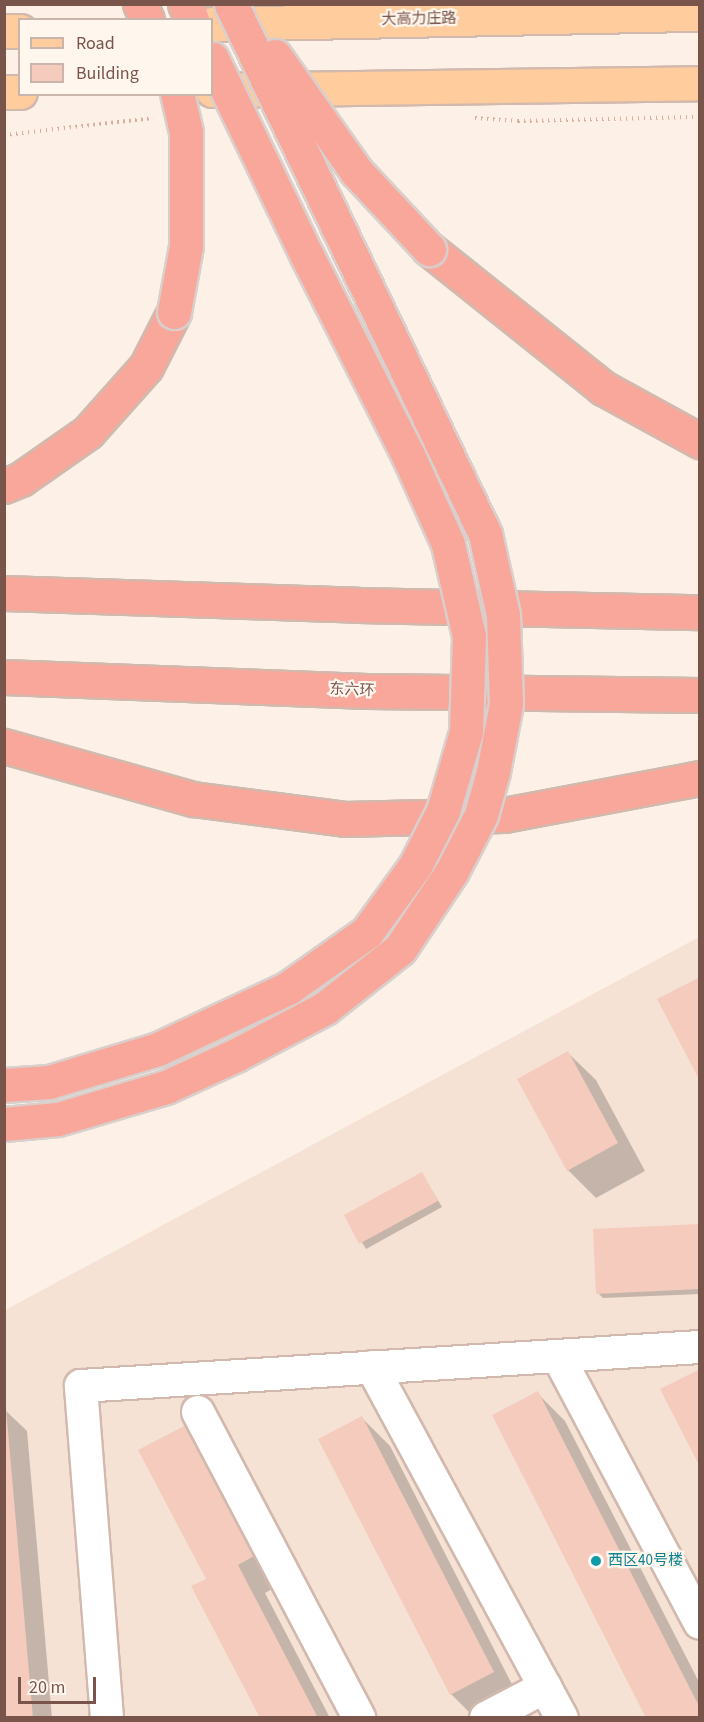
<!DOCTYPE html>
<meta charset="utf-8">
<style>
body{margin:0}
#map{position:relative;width:704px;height:1722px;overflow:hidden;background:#fdf1e7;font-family:"Source Sans 3","Noto Sans SC",sans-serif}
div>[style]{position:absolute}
.residential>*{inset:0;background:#f5e2d5}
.shadow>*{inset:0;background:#0003}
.building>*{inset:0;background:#f4cbbd}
.path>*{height:4px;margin-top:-2px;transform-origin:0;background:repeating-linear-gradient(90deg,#d9aea0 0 1.5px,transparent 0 6px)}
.roads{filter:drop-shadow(2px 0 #d2b9ae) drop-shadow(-2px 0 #d2b9ae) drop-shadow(0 2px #d2b9ae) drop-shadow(0 -2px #d2b9ae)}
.minor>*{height:32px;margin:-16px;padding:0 16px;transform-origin:16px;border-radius:16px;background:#fff}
.major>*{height:33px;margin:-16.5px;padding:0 16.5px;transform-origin:16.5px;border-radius:16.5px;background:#fecc9d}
.highway>*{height:33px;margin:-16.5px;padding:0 16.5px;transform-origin:16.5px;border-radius:16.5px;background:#f9a79b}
.bridges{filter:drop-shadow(2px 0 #d9cfcc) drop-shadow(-2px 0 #d9cfcc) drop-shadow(0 2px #d9cfcc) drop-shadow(0 -2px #d9cfcc)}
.highway-bridge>*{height:33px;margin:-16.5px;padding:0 16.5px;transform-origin:16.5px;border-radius:16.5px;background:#f9a79b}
.dots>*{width:16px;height:16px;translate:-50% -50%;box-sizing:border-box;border:3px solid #fff6ee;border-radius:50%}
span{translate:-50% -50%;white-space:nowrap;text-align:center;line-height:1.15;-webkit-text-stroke:4.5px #fff6ee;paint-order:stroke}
.street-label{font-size:15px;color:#78544a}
.culture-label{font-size:15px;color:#0d838f}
.left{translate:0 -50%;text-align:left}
.frame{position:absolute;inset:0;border:6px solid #78544a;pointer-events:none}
.legend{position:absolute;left:18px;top:18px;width:195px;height:78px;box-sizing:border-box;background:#fff6ee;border:2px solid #c9b5ac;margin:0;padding:8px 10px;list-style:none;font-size:18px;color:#78544a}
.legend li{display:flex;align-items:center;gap:12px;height:30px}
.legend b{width:30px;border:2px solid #c9b5ac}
.scale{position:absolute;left:18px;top:1677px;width:78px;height:27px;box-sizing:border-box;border:3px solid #78544a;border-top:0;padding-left:8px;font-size:18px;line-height:21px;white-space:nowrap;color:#78544a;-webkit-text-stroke:4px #fff6ee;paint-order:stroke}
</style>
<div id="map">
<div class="residential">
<i style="clip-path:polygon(699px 937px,699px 1717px,5px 1718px,5px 1310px)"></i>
</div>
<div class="shadow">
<i style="clip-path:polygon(568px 1053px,596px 1080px,645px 1171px,596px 1198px,568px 1170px)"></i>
<i style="clip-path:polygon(422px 1174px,442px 1207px,366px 1249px,346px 1216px)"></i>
<i style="clip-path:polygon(700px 1225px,700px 1294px,603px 1298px,598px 1293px)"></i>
<i style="clip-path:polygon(537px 1393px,565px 1421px,700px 1684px,700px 1718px)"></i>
<i style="clip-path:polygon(4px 1409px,27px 1431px,52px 1718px,4px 1718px)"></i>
<i style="clip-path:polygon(362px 1418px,390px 1446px,520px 1700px,475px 1718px,451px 1694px)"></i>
<i style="clip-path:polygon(186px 1427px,214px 1455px,281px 1584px,265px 1593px,330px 1718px,262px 1718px,208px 1579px)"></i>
</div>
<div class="building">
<i style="clip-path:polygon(700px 977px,700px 1081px,657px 999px)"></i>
<i style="clip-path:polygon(568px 1051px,618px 1143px,567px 1171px,517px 1079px)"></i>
<i style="clip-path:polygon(422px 1172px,438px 1201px,359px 1244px,344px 1215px)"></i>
<i style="clip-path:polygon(700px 1224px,700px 1289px,596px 1294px,593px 1229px)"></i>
<i style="clip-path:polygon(700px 1369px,700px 1467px,660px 1389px)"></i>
<i style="clip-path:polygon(538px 1391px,700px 1708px,700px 1718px,646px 1718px,492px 1415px)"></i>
<i style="clip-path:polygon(5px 1408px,6px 1408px,33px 1718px,5px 1718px)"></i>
<i style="clip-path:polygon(362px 1416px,494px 1672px,450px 1695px,318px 1439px)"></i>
<i style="clip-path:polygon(186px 1425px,254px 1556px,238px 1565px,318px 1718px,260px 1718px,191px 1586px,206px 1579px,138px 1450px)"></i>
</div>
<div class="path">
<i style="left:475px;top:118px;width:43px;rotate:4deg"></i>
<i style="left:518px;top:121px;width:182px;rotate:-1.3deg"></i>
<i style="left:4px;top:135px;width:150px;rotate:-6.5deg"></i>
</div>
<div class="roads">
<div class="minor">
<i style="left:558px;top:1356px;width:302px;rotate:62deg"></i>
<i style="left:372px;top:1367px;width:399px;rotate:61.6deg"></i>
<i style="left:198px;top:1412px;width:346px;rotate:62.2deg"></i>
<i style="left:107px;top:1718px;width:333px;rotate:-94.5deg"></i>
<i style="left:81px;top:1386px;width:620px;rotate:-3.61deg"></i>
<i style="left:486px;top:1718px;width:67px;rotate:-27.7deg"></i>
</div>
<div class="major">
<i style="left:212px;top:24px;width:488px;rotate:-1.2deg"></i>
<i style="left:4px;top:31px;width:16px"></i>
<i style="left:212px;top:90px;width:488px;rotate:-0.8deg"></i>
<i style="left:4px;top:92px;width:16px"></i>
</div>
<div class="highway">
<i style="left:140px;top:4px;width:17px;rotate:66deg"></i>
<i style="left:185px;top:4px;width:17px;rotate:66deg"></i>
<i style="left:429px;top:249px;width:223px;rotate:38.6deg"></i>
<i style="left:603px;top:388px;width:111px;rotate:28.7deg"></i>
<i style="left:4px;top:486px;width:18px;rotate:-22deg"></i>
<i style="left:21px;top:479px;width:82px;rotate:-35deg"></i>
<i style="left:88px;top:432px;width:87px;rotate:-48.3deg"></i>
<i style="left:146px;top:367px;width:62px;rotate:-63deg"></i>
<i style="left:4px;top:593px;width:354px;rotate:1.9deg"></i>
<i style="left:358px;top:605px;width:342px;rotate:1.2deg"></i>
<i style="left:4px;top:677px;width:363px;rotate:2.2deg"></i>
<i style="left:367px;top:691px;width:333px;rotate:0.7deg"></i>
<i style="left:4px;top:746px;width:196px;rotate:15.7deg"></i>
<i style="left:193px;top:799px;width:153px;rotate:7.5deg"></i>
<i style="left:345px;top:819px;width:159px;rotate:-1.4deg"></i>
<i style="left:504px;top:815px;width:199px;rotate:-10.7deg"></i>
</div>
</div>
<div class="bridges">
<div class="highway-bridge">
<i style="left:275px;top:56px;width:141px;rotate:54.8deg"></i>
<i style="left:356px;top:171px;width:107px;rotate:46.9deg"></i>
<i style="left:174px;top:312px;width:67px;rotate:-79.7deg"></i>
<i style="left:186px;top:246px;width:114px;rotate:-90deg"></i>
<i style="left:186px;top:132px;width:39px;rotate:-103deg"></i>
<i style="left:4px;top:1085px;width:45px;rotate:-3.8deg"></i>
<i style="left:49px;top:1082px;width:114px;rotate:-16.8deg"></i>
<i style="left:158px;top:1049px;width:144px;rotate:-25.1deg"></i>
<i style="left:288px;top:988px;width:97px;rotate:-35.3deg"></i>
<i style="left:367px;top:932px;width:82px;rotate:-54deg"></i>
<i style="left:415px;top:866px;width:62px;rotate:-63deg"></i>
<i style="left:443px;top:811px;width:82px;rotate:-73.8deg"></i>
<i style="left:466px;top:732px;width:96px;rotate:-88.2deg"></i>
<i style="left:469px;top:636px;width:94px;rotate:-102.9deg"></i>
<i style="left:448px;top:544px;width:98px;rotate:-114.2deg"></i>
<i style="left:408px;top:455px;width:223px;rotate:-116.9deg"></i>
<i style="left:307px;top:256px;width:219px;rotate:-115.7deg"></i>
<i style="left:4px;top:1124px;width:54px;rotate:-5.3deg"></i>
<i style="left:58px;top:1119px;width:113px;rotate:-16.5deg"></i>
<i style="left:166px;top:1087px;width:77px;rotate:-24.6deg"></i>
<i style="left:236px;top:1055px;width:101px;rotate:-27.8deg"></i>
<i style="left:325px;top:1008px;width:95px;rotate:-38.2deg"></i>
<i style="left:400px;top:949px;width:94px;rotate:-56.3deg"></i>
<i style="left:452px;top:871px;width:63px;rotate:-62.6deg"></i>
<i style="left:481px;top:815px;width:45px;rotate:-74.4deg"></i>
<i style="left:493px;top:772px;width:69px;rotate:-79.2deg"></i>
<i style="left:506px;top:704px;width:89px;rotate:-91.9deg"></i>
<i style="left:503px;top:615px;width:83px;rotate:-102.5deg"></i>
<i style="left:485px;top:534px;width:588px;rotate:-115.61deg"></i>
</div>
</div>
<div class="dots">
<i style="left:596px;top:1561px;background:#0f9aa8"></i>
</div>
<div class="street-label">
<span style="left:419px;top:19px;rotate:-1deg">大高力庄路</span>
<span style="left:352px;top:690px;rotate:2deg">东六环</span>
</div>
<div class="culture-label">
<span class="left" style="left:608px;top:1561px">西区40号楼</span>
</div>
<div class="frame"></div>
<ul class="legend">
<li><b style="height:8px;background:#fecc9d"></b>Road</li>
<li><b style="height:16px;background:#f4cbbd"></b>Building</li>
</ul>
<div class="scale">20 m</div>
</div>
